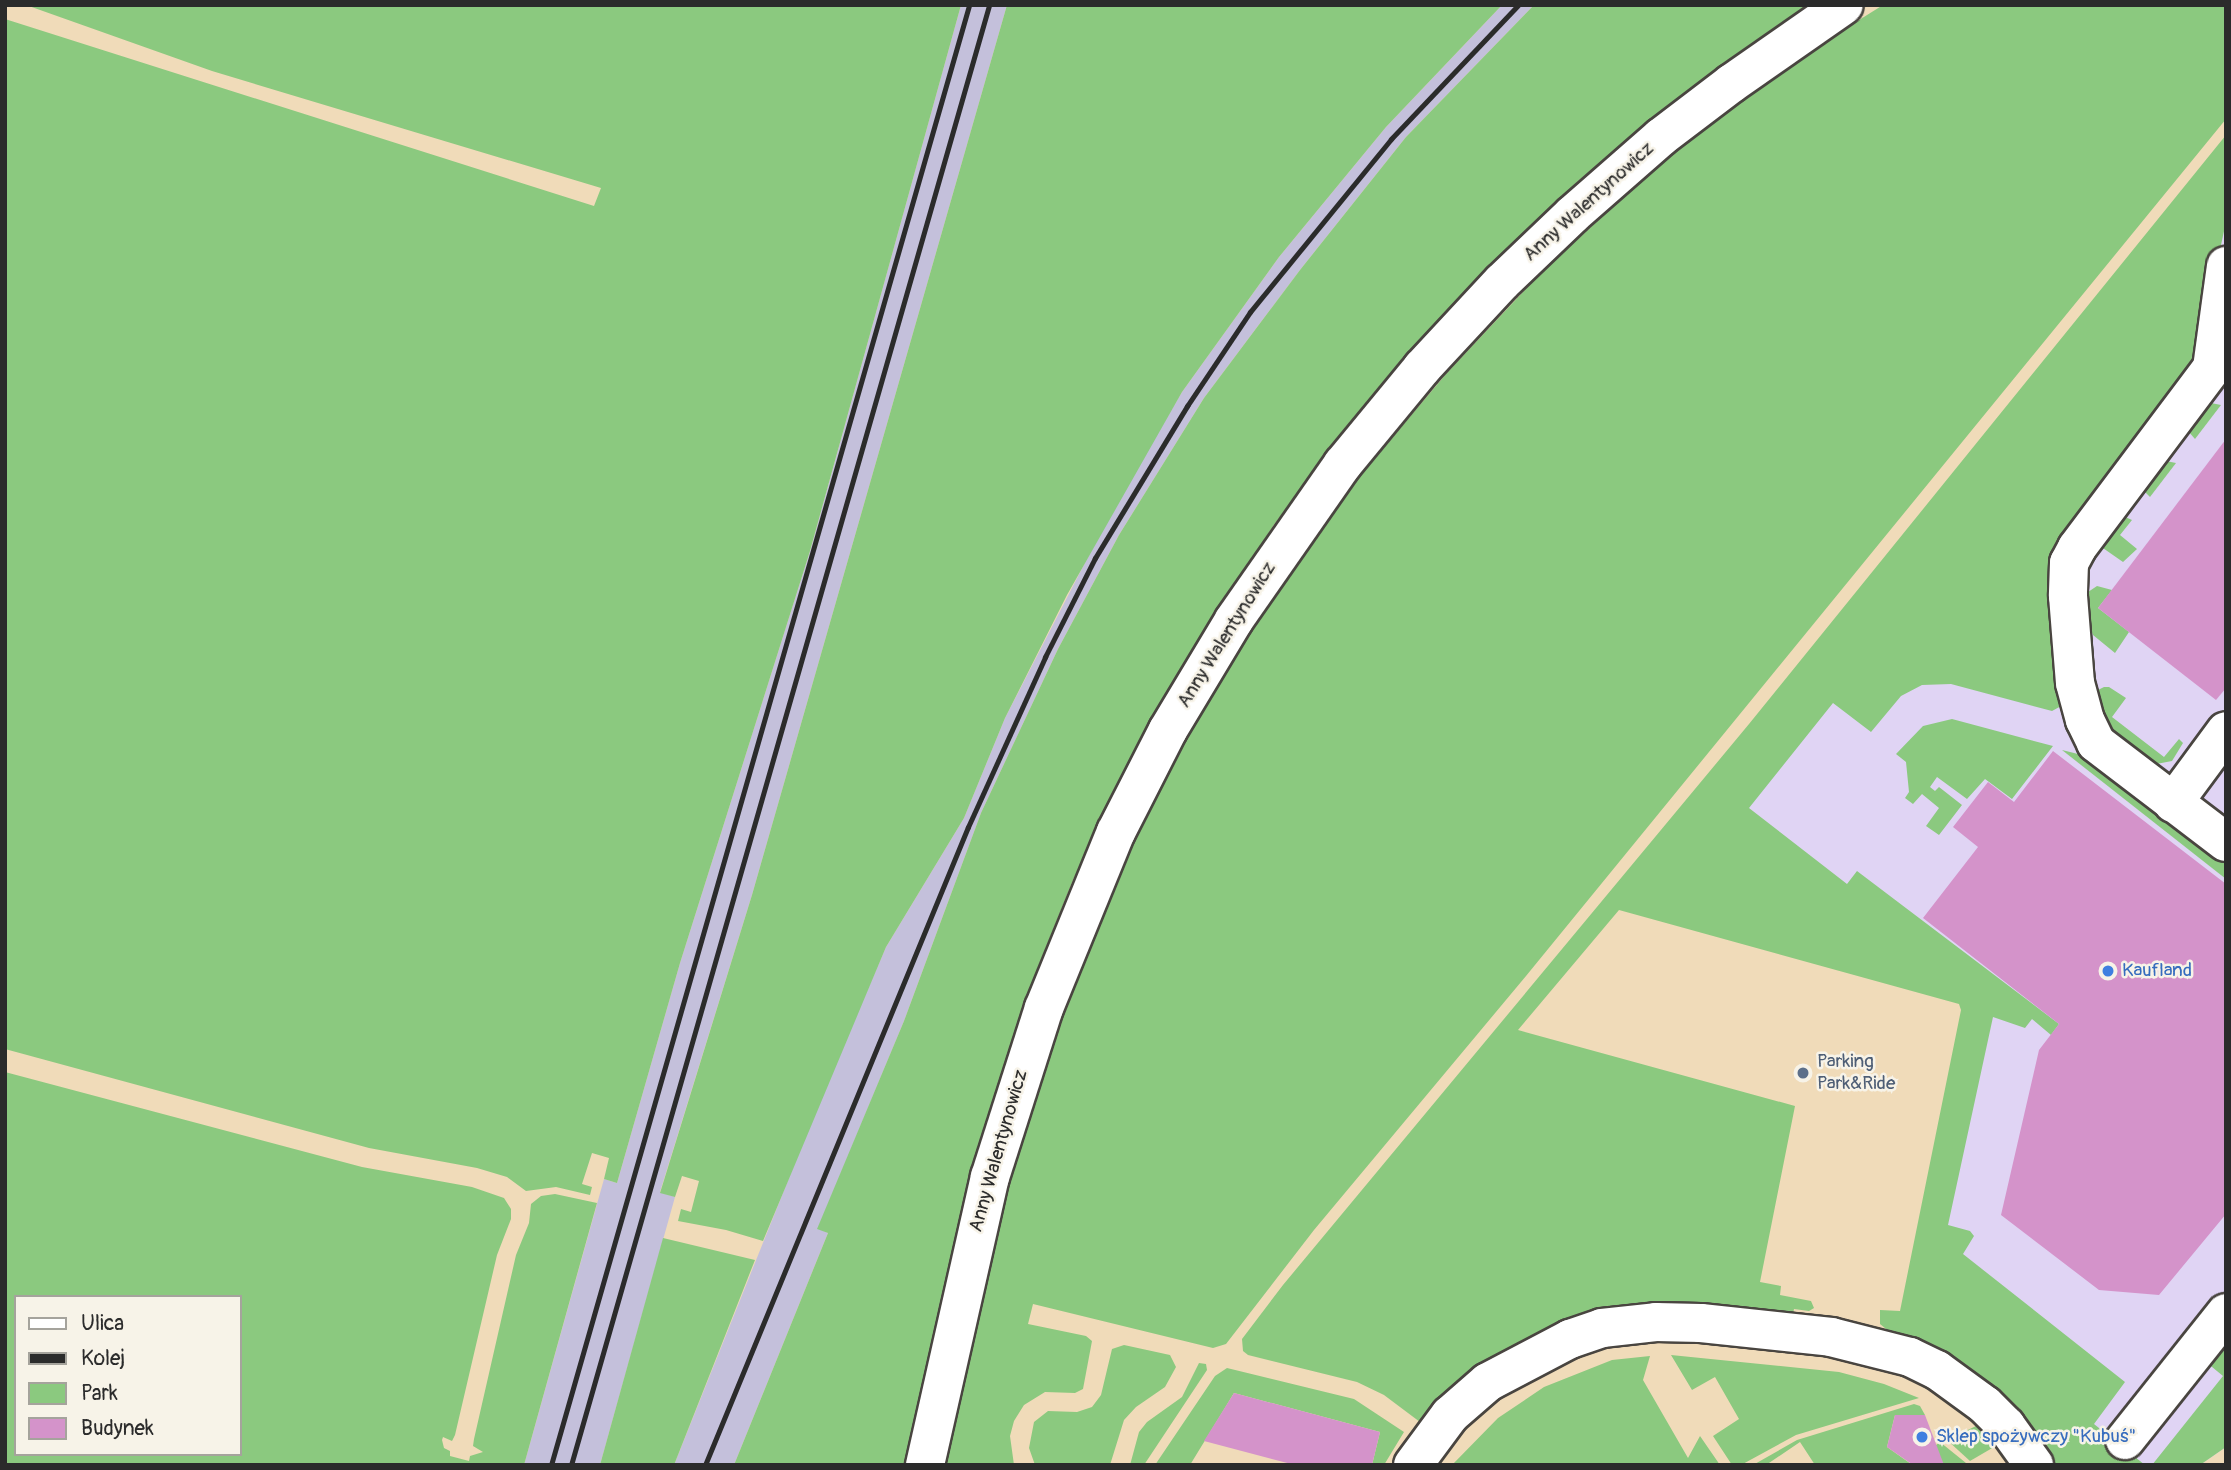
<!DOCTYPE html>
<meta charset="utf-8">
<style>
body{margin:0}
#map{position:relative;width:2231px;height:1470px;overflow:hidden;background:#f0dbb9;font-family:Pangolin,sans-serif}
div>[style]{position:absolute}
.built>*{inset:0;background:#e0d4f4}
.industrial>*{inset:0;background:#c4c0db}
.green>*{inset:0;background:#8bc97f}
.building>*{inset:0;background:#d493ca}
.roads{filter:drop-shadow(2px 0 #494540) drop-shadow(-2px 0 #494540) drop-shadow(0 2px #494540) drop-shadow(0 -2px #494540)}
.minor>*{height:38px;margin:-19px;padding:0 19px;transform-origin:19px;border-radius:19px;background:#fff}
.major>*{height:38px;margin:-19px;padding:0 19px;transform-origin:19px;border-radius:19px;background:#fff}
.rail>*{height:5px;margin:-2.5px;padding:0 2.5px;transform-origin:2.5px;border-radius:2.5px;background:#2b2b2b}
.dots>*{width:19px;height:19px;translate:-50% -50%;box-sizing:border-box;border:4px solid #f7f3e8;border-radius:50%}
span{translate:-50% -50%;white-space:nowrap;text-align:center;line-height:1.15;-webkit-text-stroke:5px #f7f3e8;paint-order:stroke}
.street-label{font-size:19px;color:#2b2b2b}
.shop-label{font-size:19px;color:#366cbe}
.left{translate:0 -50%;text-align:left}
.service-label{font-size:19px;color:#4e5e75}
.frame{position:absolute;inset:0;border:7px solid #2b2b2b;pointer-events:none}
.legend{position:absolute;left:14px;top:1295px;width:228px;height:161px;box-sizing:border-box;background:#f7f3e8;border:2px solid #a5a39c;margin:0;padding:9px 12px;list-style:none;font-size:21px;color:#2b2b2b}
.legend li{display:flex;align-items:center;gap:14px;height:35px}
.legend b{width:35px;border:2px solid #a5a39c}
</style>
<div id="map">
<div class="built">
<i style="clip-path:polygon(2226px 214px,2226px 1447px,2200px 1465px,2122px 1465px,1924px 1284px,1985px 989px,1621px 888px,1820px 647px,2036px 557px)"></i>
</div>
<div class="industrial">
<i style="clip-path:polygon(961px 5px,1007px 5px,752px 895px,660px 1192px,675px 1197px,600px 1465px,524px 1465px,604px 1179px,617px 1183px,680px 963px,810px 551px)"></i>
<i style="clip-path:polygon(1502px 5px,1534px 5px,1406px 137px,1300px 270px,1204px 398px,1119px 535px,1058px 649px,981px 813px,904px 1021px,818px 1228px,828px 1233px,734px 1465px,674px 1465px,817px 1108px,886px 947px,964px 818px,1005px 718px,1109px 516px,1182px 392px,1279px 257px,1386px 127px)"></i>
</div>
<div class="green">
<i style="clip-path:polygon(26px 5px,961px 5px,810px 551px,680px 963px,617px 1183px,604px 1179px,609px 1158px,592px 1153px,582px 1184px,592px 1187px,590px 1195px,556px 1187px,526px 1191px,507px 1177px,477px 1168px,369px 1148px,5px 1049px,5px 19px,594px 206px,601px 188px,212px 71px)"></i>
<i style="clip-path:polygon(1007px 5px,1502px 5px,1386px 127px,1279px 257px,1182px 392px,1067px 595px,1005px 718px,964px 818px,886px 947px,763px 1241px,726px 1230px,678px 1221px,681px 1209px,691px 1212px,699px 1181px,682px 1176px,675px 1197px,660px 1193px,752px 895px)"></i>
<i style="clip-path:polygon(1534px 5px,1810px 5px,1681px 98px,1578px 181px,1425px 334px,1350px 424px,1273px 526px,1197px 647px,1121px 778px,1073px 880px,1034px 977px,991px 1105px,968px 1189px,906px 1465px,734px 1465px,828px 1233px,817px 1229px,904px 1021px,981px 813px,1058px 649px,1119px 535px,1204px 398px,1300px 270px,1406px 137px)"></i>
<i style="clip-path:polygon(1883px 5px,2226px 5px,2226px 119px,1526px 976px,1314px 1230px,1226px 1344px,1213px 1348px,1033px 1304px,1028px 1324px,1086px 1336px,1092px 1341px,1083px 1389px,1075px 1393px,1045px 1392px,1024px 1405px,1014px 1421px,1010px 1436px,1014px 1465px,945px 1465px,1002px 1198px,1053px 1038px,1089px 939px,1133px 844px,1188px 734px,1246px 638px,1313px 539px,1366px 469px,1446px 374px,1537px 277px,1658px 165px,1805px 54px)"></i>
<i style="clip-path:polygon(2226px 135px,2226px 222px,2195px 365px,2073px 524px,2063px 705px,2052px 711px,1951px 684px,1922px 685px,1901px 696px,1871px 732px,1833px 703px,1749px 808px,1847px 884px,1857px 871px,2059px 1024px,2051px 1035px,2032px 1019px,2025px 1028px,1993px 1017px,1948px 1225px,1970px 1231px,1974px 1236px,1963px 1254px,2125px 1382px,2094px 1424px,2145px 1465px,2052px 1465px,1880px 1324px,1880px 1310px,1900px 1311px,1961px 1010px,1959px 1004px,1619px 910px,1518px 1030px,1795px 1106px,1760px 1282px,1781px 1286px,1780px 1295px,1811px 1301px,1814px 1308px,1809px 1311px,1794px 1309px,1792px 1319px,1683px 1309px,1424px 1425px,1384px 1395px,1357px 1382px,1248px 1355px,1243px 1351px,1242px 1339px,1283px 1285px,1749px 724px)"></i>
<i style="clip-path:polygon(2206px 402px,2221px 405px,2195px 439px,2188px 431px)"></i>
<i style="clip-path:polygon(2161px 460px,2176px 463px,2150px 497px,2142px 489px)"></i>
<i style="clip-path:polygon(2123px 516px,2132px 520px,2120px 535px,2137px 549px,2123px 562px,2100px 546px)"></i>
<i style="clip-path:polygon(2097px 586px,2112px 590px,2098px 608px,2129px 632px,2115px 653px,2093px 635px,2090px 628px,2086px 598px,2088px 592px)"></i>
<i style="clip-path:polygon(2104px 687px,2109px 687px,2126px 698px,2112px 717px,2164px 757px,2179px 739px,2183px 743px,2172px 761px,2151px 765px,2105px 730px,2096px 691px)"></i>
<i style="clip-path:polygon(1952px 719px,2053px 746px,2012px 799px,1985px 779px,1967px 799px,1937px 777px,1930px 787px,1935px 791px,1939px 787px,1962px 805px,1939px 835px,1926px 826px,1939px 808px,1922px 794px,1913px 804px,1905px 798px,1909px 792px,1906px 762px,1896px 754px,1923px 726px)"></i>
<i style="clip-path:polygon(2062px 750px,2094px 758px,2226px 860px,2226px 879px)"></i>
<i style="clip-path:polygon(evenodd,5px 1072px,362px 1167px,472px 1187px,504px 1198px,511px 1209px,511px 1219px,497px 1255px,455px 1435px,452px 1441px,443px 1437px,442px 1440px,444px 1448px,450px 1451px,450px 1456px,469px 1461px,470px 1456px,483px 1452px,473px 1446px,474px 1439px,516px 1255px,529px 1223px,531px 1204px,541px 1196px,555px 1194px,597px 1203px,524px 1465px,5px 1465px,5px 1072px,16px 1297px,240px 1297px,240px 1454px,16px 1454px,16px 1297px)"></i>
<i style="clip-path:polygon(663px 1238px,755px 1260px,674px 1465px,600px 1465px)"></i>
<i style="clip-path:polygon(1124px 1345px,1170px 1355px,1176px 1367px,1165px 1387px,1136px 1407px,1124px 1420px,1110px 1465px,1035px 1465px,1029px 1448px,1034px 1422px,1048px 1411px,1077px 1412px,1092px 1407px,1101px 1395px,1112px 1349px)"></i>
<i style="clip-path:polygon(2222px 1345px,2226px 1345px,2226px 1447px,2200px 1465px,2152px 1465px,2223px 1376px,2206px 1362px)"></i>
<i style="clip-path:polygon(1671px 1355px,1839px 1372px,1884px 1384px,1919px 1398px,1796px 1435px,1741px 1465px,1732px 1465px,1713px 1436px,1739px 1419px,1715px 1377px,1692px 1390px)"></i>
<i style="clip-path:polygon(1650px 1356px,1643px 1380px,1688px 1458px,1700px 1436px,1720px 1465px,1446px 1465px,1453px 1464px,1498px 1418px,1544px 1387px,1612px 1360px)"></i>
<i style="clip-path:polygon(1199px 1363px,1206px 1364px,1207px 1370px,1144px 1465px,1130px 1465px,1139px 1432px,1147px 1422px,1182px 1397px)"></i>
<i style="clip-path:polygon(1227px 1368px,1354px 1399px,1404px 1432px,1384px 1465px,1372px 1465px,1380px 1432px,1234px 1393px,1190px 1465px,1155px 1465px,1215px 1376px)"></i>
<i style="clip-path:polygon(1914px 1404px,1920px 1406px,1925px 1415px,1895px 1415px,1887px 1447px,1911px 1464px,1940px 1442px,1966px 1463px,1957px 1465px,1815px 1465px,1800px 1442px,1766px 1465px,1753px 1465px,1797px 1440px)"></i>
<i style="clip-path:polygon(1976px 1426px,1994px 1447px,1970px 1461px,1947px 1440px)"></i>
</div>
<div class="building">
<i style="clip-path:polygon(2226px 439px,2226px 688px,2216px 700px,2098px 608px)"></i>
<i style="clip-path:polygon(2053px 751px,2226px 884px,2226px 1214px,2159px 1295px,2099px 1290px,2001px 1215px,2039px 1050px,2059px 1024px,1923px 918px,1978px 847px,1953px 827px,1988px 782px,2014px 802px)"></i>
<i style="clip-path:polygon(1234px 1393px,1380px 1432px,1372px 1465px,1295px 1465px,1204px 1441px)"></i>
<i style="clip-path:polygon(1895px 1415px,1925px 1415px,1944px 1465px,1913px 1465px,1887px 1447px)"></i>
</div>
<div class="roads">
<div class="minor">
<i style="left:2226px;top:266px;width:103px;rotate:97.8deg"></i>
<i style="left:2212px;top:368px;width:225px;rotate:126.9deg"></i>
<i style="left:2077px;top:548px;width:17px;rotate:118deg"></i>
<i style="left:2069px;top:563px;width:33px;rotate:92deg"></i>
<i style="left:2068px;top:596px;width:87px;rotate:85.4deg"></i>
<i style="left:2075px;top:683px;width:38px;rotate:75deg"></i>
<i style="left:2085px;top:720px;width:25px;rotate:64deg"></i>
<i style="left:2096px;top:743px;width:163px;rotate:37.3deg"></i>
<i style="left:2173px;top:803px;width:89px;rotate:-53.6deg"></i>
<i style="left:2125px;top:1440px;width:162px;rotate:-51.5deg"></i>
<i style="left:1413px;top:1465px;width:62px;rotate:-53.5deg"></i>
<i style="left:1450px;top:1415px;width:50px;rotate:-41deg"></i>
<i style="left:1488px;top:1382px;width:93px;rotate:-27.7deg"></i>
<i style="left:1570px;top:1339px;width:34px;rotate:-19deg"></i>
<i style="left:1602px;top:1328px;width:54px;rotate:-6.3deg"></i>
<i style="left:1656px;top:1322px;width:45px;rotate:1.3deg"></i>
<i style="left:1701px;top:1323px;width:131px;rotate:6.1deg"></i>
<i style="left:1831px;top:1337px;width:81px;rotate:14.2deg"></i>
<i style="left:1910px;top:1357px;width:30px;rotate:26deg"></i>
<i style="left:1937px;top:1370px;width:59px;rotate:36.1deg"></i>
<i style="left:1985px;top:1405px;width:30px;rotate:45deg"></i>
<i style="left:2006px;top:1426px;width:48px;rotate:54.3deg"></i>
</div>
<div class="major">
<i style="left:925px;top:1465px;width:295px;rotate:-77.3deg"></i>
<i style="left:990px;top:1177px;width:177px;rotate:-72.3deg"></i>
<i style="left:1044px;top:1008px;width:190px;rotate:-67.8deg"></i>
<i style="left:1116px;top:832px;width:114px;rotate:-63deg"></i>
<i style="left:1168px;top:730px;width:128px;rotate:-59deg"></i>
<i style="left:1234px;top:620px;width:190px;rotate:-55.1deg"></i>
<i style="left:1343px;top:464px;width:124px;rotate:-50.5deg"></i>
<i style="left:1422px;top:368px;width:117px;rotate:-47.1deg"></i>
<i style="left:1502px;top:282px;width:97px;rotate:-43.7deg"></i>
<i style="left:1572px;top:215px;width:118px;rotate:-41.2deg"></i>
<i style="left:1661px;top:137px;width:89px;rotate:-37.3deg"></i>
<i style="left:1732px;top:83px;width:136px;rotate:-34.9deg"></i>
</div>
</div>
<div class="rail">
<i style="left:551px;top:1465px;width:1519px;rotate:-74.02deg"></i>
<i style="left:571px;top:1465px;width:1519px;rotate:-74.02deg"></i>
<i style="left:705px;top:1465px;width:690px;rotate:-67.6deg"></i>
<i style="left:968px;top:827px;width:187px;rotate:-65.6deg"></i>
<i style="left:1045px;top:657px;width:111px;rotate:-63.2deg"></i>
<i style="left:1095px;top:558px;width:178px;rotate:-58.8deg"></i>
<i style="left:1187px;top:406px;width:113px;rotate:-56.2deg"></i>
<i style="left:1250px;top:312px;width:223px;rotate:-50.8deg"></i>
<i style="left:1391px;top:139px;width:185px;rotate:-46.5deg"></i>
</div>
<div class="dots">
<i style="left:2108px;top:971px;background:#3f7fe0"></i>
<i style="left:1803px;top:1073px;background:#5c6f8a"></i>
<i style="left:1922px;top:1437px;background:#3f7fe0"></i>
</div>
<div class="street-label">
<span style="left:1589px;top:202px;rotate:-42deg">Anny Walentynowicz</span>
<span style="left:1227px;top:635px;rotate:-58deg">Anny Walentynowicz</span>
<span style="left:999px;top:1151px;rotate:-74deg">Anny Walentynowicz</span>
</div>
<div class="shop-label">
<span class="left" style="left:2122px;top:971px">Kaufland</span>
<span class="left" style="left:1936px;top:1437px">Sklep spożywczy "Kubuś"</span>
</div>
<div class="service-label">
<span class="left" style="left:1817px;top:1073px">Parking<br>Park&amp;Ride</span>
</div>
<div class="frame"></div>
<ul class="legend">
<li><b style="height:9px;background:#fff"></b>Ulica</li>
<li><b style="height:9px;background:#2b2b2b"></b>Kolej</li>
<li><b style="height:19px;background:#8bc97f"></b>Park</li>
<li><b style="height:19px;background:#d493ca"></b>Budynek</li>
</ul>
</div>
